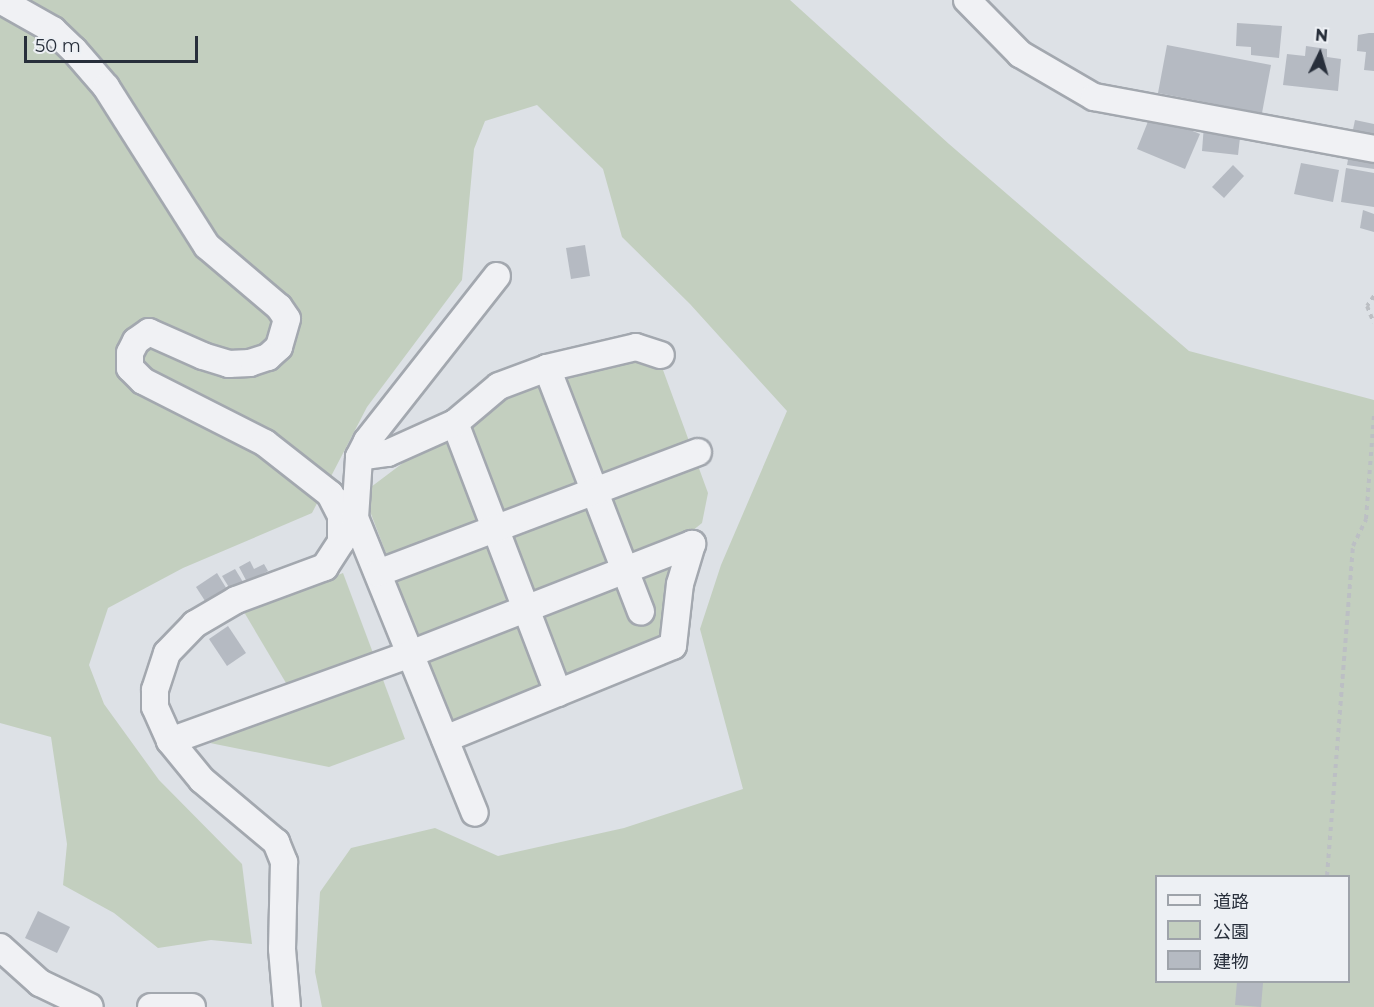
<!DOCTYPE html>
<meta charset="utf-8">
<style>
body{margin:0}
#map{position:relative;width:1374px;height:1007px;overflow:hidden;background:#dde1e6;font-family:Montserrat,"Noto Sans JP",sans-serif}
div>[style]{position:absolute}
.green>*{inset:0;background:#c3cfbf}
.building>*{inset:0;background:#b5bac2}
.path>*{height:4px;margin-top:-2px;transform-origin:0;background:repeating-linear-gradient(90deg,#bcbfc4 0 4.5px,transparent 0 9px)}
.roads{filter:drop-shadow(2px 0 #a3a8af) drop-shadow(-2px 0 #a3a8af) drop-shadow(0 2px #a3a8af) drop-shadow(0 -2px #a3a8af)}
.minor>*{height:26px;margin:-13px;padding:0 13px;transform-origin:13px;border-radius:13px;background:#f0f1f4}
span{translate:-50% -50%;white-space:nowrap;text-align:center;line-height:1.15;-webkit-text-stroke:4.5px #edf0f4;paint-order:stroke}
.legend{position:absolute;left:1155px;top:875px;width:195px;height:108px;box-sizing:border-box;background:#edf0f4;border:2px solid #9ea3aa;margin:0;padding:8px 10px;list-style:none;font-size:18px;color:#282f3b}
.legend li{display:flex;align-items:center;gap:12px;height:30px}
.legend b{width:30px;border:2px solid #9ea3aa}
.north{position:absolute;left:1290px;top:24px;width:60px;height:60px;-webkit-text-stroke:4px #edf0f4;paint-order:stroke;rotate:5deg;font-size:16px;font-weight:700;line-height:24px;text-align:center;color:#282f3b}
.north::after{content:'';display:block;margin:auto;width:21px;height:27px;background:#282f3b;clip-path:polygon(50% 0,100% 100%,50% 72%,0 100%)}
.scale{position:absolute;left:24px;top:36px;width:174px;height:27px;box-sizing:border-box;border:3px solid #282f3b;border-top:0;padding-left:8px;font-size:18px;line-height:21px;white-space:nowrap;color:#282f3b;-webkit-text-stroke:4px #edf0f4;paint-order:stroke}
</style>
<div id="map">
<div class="green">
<i style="clip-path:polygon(evenodd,0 0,790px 0,949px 144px,1189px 351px,1374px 400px,1374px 1007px,322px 1007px,315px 972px,320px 892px,351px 848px,435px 828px,498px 856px,624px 828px,743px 789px,700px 629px,721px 565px,787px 411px,690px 304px,622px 237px,603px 169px,537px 105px,485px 121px,474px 149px,462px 280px,367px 407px,312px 513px,183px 568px,108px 608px,89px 665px,104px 704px,159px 780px,242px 864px,252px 944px,211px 940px,158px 948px,114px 913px,63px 885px,67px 844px,51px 737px,0 723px,0 0,1156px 876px,1348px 876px,1348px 982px,1156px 982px,1156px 876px)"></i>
<i style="clip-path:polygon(637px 352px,659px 359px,708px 493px,702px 523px,687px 535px,665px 644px,452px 726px,363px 493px,500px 390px)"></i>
<i style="clip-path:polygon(343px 573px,373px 653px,286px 683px,244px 612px)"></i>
<i style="clip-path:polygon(382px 677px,405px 739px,329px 767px,210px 743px)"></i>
</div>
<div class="building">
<i style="clip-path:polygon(1237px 23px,1282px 26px,1279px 58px,1251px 55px,1251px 47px,1236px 46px)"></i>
<i style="clip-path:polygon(1369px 33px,1374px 33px,1374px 71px,1364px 70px,1366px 52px,1357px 51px,1358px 35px)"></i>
<i style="clip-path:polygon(1167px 45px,1271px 65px,1262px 113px,1158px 93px)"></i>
<i style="clip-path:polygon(1306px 46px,1327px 49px,1327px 57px,1341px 59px,1338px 91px,1283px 85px,1287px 54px,1305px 56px)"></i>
<i style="clip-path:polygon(1151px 114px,1200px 134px,1185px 169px,1137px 149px)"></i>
<i style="clip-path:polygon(1355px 120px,1374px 124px,1374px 144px,1351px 139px)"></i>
<i style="clip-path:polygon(1204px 125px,1241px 129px,1238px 155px,1202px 151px)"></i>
<i style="clip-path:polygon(1350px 149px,1374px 153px,1374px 169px,1347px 165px)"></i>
<i style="clip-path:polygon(1301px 163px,1339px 170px,1333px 202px,1294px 194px)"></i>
<i style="clip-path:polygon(1233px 165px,1244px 176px,1224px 198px,1212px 187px)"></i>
<i style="clip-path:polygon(1346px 168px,1374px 173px,1374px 207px,1341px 202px)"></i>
<i style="clip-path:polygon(1363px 210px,1374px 214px,1374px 232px,1360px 228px)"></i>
<i style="clip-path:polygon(585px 245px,590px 276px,571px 279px,566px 248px)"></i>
<i style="clip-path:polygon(250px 561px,254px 569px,264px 564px,268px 571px,247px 582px,239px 567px)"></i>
<i style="clip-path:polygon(235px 569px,243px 582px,230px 589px,222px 576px)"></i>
<i style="clip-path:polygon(217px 573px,228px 591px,207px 604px,196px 587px)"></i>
<i style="clip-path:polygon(228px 626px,246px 653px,227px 666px,209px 639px)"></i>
<i style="clip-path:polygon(38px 911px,70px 927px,57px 953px,25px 938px)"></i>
<i style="clip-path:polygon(1237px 982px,1263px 983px,1261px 1007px,1235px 1005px)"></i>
</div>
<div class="path">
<i style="left:1374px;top:296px;width:12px;rotate:125deg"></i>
<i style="left:1367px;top:306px;width:18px;rotate:68deg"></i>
<i style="left:1327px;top:876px;width:331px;rotate:-85.5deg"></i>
<i style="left:1353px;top:546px;width:30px;rotate:-64deg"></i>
<i style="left:1366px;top:519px;width:104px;rotate:-85.6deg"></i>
</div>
<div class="roads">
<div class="minor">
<i style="left:0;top:0;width:61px;rotate:29.5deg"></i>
<i style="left:53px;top:30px;width:29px;rotate:44deg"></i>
<i style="left:74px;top:50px;width:49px;rotate:49.1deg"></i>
<i style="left:106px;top:87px;width:188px;rotate:57.6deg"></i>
<i style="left:207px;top:246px;width:94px;rotate:40.3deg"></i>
<i style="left:279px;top:307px;width:14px;rotate:56deg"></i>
<i style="left:287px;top:319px;width:29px;rotate:106deg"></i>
<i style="left:279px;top:347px;width:15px;rotate:138deg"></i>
<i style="left:268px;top:357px;width:19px;rotate:162deg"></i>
<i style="left:250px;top:363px;width:21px;rotate:177deg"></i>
<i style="left:229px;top:364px;width:27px;rotate:-163deg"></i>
<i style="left:203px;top:356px;width:59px;rotate:-156deg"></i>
<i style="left:149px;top:332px;width:16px;rotate:145deg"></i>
<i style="left:136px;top:341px;width:13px;rotate:117deg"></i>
<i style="left:130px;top:353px;width:15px;rotate:90deg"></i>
<i style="left:130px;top:368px;width:18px;rotate:45deg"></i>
<i style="left:143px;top:381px;width:137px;rotate:26.9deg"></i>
<i style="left:265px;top:443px;width:83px;rotate:38.1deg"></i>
<i style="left:330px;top:494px;width:25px;rotate:63deg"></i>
<i style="left:341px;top:516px;width:26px;rotate:90deg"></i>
<i style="left:341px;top:542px;width:30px;rotate:123deg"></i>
<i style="left:325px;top:567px;width:95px;rotate:159.7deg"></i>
<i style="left:236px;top:600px;width:48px;rotate:149.7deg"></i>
<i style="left:195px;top:624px;width:40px;rotate:134deg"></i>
<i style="left:167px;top:653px;width:39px;rotate:108deg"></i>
<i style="left:155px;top:690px;width:17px;rotate:90deg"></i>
<i style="left:155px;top:707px;width:37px;rotate:66deg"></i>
<i style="left:170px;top:741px;width:50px;rotate:50.6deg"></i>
<i style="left:202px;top:780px;width:97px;rotate:40deg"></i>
<i style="left:276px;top:842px;width:22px;rotate:68deg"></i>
<i style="left:284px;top:862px;width:87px;rotate:91.3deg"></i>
<i style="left:282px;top:949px;width:58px;rotate:85.1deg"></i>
<i style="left:967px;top:0;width:76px;rotate:45.5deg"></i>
<i style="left:1020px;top:54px;width:86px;rotate:30.2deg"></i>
<i style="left:1094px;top:97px;width:285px;rotate:10.5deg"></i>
<i style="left:547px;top:368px;width:261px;rotate:68.9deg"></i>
<i style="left:455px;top:423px;width:289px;rotate:69.1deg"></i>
<i style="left:359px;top:457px;width:29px;rotate:-8deg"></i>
<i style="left:388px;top:453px;width:73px;rotate:-24.1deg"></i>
<i style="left:455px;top:423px;width:57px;rotate:-40.1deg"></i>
<i style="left:499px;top:386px;width:51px;rotate:-20.6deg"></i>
<i style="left:547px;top:368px;width:91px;rotate:-13.3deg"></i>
<i style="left:636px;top:347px;width:26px;rotate:18deg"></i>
<i style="left:338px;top:502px;width:23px;rotate:43deg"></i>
<i style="left:355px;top:518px;width:318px;rotate:67.9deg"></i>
<i style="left:355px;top:518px;width:61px;rotate:-86.2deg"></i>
<i style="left:359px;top:457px;width:18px;rotate:-63deg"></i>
<i style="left:367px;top:441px;width:210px;rotate:-51.8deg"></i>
<i style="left:378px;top:573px;width:342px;rotate:-20.7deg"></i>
<i style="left:445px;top:739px;width:246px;rotate:-22.2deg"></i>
<i style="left:673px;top:646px;width:62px;rotate:-83.6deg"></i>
<i style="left:680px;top:584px;width:42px;rotate:-73.3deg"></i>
<i style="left:170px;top:741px;width:255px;rotate:-19.9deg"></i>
<i style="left:410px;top:654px;width:303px;rotate:-21.3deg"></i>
<i style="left:0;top:947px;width:54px;rotate:42deg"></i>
<i style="left:40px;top:983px;width:55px;rotate:25.6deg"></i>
<i style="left:151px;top:1007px;width:41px"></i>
</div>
</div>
<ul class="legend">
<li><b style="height:8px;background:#f0f1f4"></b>道路</li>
<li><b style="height:16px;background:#c3cfbf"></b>公園</li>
<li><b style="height:16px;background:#b5bac2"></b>建物</li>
</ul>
<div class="north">N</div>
<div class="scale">50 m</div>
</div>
